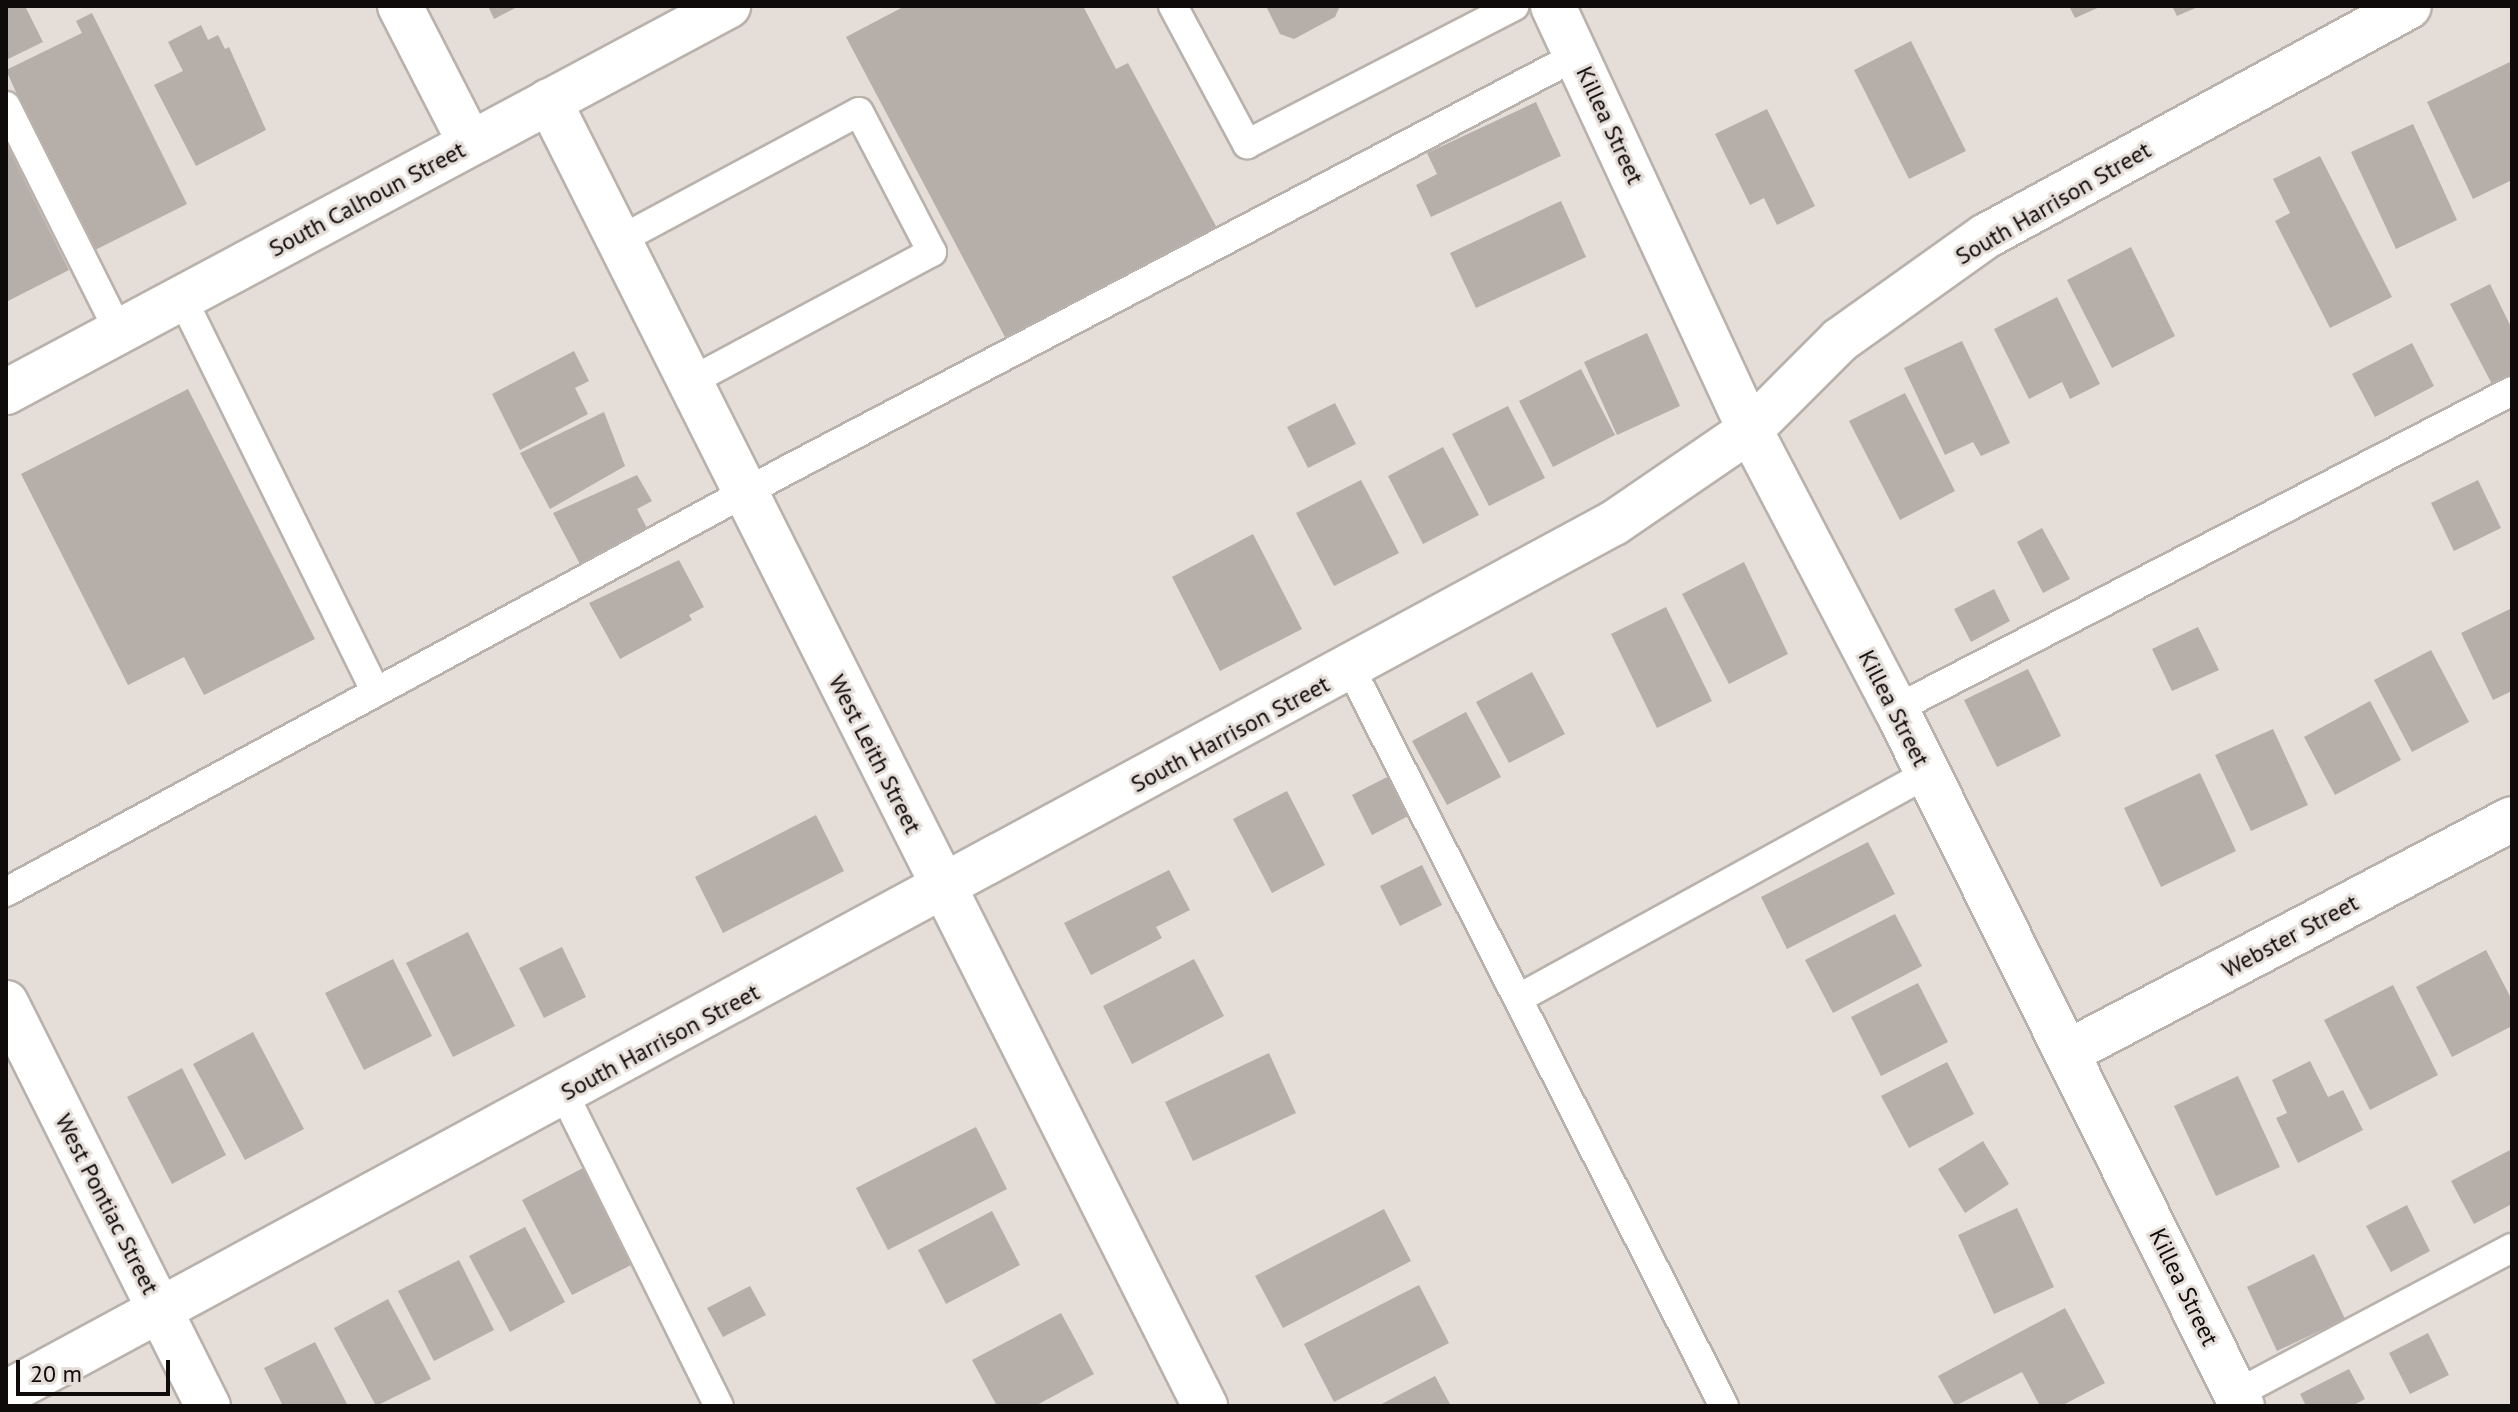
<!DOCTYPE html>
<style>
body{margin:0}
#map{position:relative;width:2518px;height:1412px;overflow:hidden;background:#e5ddd8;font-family:"PT Sans",sans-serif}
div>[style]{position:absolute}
.building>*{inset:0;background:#b5aea9}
.roads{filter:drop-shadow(2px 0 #b9b2ac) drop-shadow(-2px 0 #b9b2ac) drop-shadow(0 2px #b9b2ac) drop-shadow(0 -2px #b9b2ac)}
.lane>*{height:28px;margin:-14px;padding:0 14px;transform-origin:14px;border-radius:14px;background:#fff}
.street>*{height:44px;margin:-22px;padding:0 22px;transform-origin:22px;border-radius:22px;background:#fff}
.secondary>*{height:44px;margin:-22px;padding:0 22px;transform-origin:22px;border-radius:22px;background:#fff}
span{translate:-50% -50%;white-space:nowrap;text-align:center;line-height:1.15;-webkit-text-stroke:6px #e5ddd8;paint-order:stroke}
.street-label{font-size:24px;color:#0e0b0a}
.frame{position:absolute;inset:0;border:8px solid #0e0b0a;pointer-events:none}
.scale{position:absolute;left:16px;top:1360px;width:154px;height:36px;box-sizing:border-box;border:4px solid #0e0b0a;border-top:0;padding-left:10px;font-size:24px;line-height:28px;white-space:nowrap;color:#0e0b0a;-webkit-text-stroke:6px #e5ddd8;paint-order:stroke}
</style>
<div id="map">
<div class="building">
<i style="clip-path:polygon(6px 6px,25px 6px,43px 42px,6px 60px)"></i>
<i style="clip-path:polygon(488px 6px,519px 6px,494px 19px)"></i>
<i style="clip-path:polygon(905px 6px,1083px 6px,1116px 69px,1128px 63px,1217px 228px,1006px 339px,846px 37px)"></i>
<i style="clip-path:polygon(1266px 6px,1340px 6px,1335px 17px,1294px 39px,1280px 34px)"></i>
<i style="clip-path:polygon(2069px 6px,2102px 6px,2075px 18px)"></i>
<i style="clip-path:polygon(2172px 6px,2200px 6px,2177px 16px)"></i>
<i style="clip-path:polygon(92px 13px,187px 204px,89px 253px,6px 70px,82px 33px,76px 21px)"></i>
<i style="clip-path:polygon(201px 25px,208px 40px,218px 35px,225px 49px,229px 47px,266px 130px,196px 166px,154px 85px,183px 71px,168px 42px)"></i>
<i style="clip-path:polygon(1911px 41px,1966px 151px,1909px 179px,1854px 70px)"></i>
<i style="clip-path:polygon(2512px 61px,2512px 180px,2473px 199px,2427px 102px)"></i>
<i style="clip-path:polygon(1536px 102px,1561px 156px,1431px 217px,1416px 185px,1437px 174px,1427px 153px)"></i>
<i style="clip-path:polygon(1767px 109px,1815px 206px,1777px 225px,1764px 198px,1750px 205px,1715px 134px)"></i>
<i style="clip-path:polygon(2413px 124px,2457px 220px,2396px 249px,2351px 152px)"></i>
<i style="clip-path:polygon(6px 143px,69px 270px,6px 302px)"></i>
<i style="clip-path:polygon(2320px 156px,2392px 297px,2330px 328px,2275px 221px,2290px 213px,2273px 179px)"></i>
<i style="clip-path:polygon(1561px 201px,1586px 257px,1476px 308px,1450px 253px)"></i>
<i style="clip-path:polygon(2131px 247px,2175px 336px,2112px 368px,2067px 280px)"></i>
<i style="clip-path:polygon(2490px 284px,2512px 329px,2512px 376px,2493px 386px,2450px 304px)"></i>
<i style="clip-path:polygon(2057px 297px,2100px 384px,2070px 399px,2062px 382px,2029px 399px,1994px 329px)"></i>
<i style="clip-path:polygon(1647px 333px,1680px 406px,1617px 435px,1584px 362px)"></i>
<i style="clip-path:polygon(1962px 341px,2010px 443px,1981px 456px,1973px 442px,1945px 455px,1904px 368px)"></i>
<i style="clip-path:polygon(2412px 343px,2434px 386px,2375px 417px,2352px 374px)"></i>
<i style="clip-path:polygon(574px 351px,589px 381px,575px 388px,588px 414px,520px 450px,492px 394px)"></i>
<i style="clip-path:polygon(1581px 369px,1615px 435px,1553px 467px,1519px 401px)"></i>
<i style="clip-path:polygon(188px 389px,315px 639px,204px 695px,184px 657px,128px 685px,21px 474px)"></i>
<i style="clip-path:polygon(1905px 393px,1955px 491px,1900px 520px,1849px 421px)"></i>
<i style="clip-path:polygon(1335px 403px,1356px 444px,1308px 468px,1287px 427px)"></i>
<i style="clip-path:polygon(1508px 406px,1545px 478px,1489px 506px,1452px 434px)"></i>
<i style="clip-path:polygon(604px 412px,625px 466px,550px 509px,520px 453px)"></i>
<i style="clip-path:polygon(1443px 447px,1479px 515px,1423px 544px,1388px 476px)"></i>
<i style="clip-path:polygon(637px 475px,652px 501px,637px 509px,649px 532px,582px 568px,553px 513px)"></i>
<i style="clip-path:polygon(1361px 480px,1399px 553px,1334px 586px,1296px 513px)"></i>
<i style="clip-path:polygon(2478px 480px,2501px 528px,2454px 551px,2431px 503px)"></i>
<i style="clip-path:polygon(2042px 528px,2070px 579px,2043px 593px,2017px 542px)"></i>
<i style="clip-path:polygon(1253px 534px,1302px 629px,1220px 671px,1172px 577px)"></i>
<i style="clip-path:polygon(679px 560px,704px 607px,689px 615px,692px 620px,620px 659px,589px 603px)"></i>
<i style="clip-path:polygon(1744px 562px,1788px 654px,1729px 684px,1682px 594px)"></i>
<i style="clip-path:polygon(1994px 589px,2010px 621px,1971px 642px,1954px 609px)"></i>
<i style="clip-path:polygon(1666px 607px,1712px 701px,1657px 728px,1611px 634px)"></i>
<i style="clip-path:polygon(2512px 608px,2512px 691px,2493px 700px,2461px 633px)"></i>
<i style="clip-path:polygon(2198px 627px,2219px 670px,2172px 691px,2152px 649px)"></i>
<i style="clip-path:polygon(2431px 650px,2469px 722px,2412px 752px,2374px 680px)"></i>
<i style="clip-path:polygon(2028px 669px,2061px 736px,1997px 767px,1964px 700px)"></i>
<i style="clip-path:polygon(1532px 672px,1565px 734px,1509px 763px,1476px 702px)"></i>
<i style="clip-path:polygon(2370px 701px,2401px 760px,2335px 795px,2304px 737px)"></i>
<i style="clip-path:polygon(1466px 712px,1501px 777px,1447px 805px,1412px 741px)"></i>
<i style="clip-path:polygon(2273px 729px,2308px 805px,2251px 831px,2215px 755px)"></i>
<i style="clip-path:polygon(2200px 773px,2236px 851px,2161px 887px,2124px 808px)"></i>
<i style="clip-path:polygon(1393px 774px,1414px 813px,1372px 835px,1352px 795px)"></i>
<i style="clip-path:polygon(1287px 791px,1325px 865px,1272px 893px,1233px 819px)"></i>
<i style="clip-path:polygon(816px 815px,844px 871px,723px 933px,695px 877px)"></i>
<i style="clip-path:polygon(1868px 842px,1895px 894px,1787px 949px,1761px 897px)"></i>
<i style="clip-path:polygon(1422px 865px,1442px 905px,1400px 926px,1380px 886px)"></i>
<i style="clip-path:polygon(1169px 870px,1190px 910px,1156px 927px,1162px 938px,1091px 975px,1064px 923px)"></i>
<i style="clip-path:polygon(1895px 914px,1922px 966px,1833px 1013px,1805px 960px)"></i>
<i style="clip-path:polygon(468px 932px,515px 1026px,453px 1057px,406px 963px)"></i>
<i style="clip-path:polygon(562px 947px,586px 997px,544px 1018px,519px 968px)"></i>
<i style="clip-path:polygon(2486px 950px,2512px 1000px,2512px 1026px,2452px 1057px,2416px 987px)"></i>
<i style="clip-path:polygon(393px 959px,432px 1036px,364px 1070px,325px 993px)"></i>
<i style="clip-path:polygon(1194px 959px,1224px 1016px,1132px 1064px,1103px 1006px)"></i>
<i style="clip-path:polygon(1918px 983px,1948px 1042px,1881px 1076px,1851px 1017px)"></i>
<i style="clip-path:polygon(2393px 985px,2438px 1075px,2370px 1110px,2324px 1020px)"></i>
<i style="clip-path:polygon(253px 1032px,304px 1129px,245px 1160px,193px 1064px)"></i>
<i style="clip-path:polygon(1269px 1053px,1296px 1113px,1193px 1161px,1165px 1102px)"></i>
<i style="clip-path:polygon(2310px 1061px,2328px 1097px,2343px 1090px,2363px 1130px,2298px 1163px,2276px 1118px,2287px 1113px,2272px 1080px)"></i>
<i style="clip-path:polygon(1947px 1062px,1974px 1114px,1909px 1148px,1881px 1096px)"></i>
<i style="clip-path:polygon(182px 1068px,226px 1155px,172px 1184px,127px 1097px)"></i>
<i style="clip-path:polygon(2238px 1076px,2280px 1167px,2216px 1196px,2174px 1106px)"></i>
<i style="clip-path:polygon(976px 1127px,1007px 1189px,888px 1250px,856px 1188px)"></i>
<i style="clip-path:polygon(1983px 1141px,2009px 1184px,1965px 1213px,1938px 1169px)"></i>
<i style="clip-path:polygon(2512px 1149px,2512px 1204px,2474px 1224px,2451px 1181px)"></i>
<i style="clip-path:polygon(585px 1167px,635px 1263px,572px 1295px,522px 1200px)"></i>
<i style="clip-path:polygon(2407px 1205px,2430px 1251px,2391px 1272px,2366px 1226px)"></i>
<i style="clip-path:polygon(2017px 1208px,2054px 1287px,1994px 1314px,1958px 1235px)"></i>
<i style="clip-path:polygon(1384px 1209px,1411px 1261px,1283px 1328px,1255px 1276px)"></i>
<i style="clip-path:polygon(992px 1211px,1020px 1265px,946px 1304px,918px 1250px)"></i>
<i style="clip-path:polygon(525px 1227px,565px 1302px,510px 1332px,469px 1256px)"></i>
<i style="clip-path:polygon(2314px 1254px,2345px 1319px,2277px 1351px,2247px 1287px)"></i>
<i style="clip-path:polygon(459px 1260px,494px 1330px,434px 1361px,398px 1291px)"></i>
<i style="clip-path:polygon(1419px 1285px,1449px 1343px,1334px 1402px,1304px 1344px)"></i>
<i style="clip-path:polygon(750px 1286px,766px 1315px,723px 1337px,707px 1308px)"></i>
<i style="clip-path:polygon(388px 1299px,431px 1379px,376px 1406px,334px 1328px)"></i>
<i style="clip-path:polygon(2065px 1308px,2105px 1383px,2061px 1406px,2040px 1406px,2022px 1372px,1955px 1406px,1938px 1376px)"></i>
<i style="clip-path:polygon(1061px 1313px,1094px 1374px,1035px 1406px,997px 1406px,972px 1360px)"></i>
<i style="clip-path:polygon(2428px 1333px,2449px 1375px,2410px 1394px,2389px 1353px)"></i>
<i style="clip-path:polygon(315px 1342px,348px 1406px,283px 1406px,264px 1368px)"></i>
<i style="clip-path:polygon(2349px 1369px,2365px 1399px,2352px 1406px,2306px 1406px,2300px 1394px)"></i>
<i style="clip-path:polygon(1435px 1376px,1451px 1406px,1378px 1406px)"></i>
</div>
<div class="roads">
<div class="lane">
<i style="left:1173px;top:6px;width:157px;rotate:61.8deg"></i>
<i style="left:1247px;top:144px;width:301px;rotate:-27.3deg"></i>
<i style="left:6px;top:106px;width:253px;rotate:63.4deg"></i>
<i style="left:618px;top:241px;width:273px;rotate:-28.2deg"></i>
<i style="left:859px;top:112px;width:158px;rotate:62.5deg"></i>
<i style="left:932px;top:252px;width:277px;rotate:151.8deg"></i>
<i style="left:182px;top:298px;width:439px;rotate:63.8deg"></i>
<i style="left:1351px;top:669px;width:826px;rotate:63.16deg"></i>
<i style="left:1896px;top:709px;width:693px;rotate:-27.3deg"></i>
<i style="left:6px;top:892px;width:885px;rotate:-28.39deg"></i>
<i style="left:785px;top:471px;width:895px;rotate:-27.68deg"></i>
<i style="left:1521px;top:997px;width:463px;rotate:-28.8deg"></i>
<i style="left:564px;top:1094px;width:348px;rotate:63.6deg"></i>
<i style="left:2236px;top:1394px;width:312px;rotate:-27.9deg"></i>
</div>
<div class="street">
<i style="left:400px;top:6px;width:154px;rotate:62.9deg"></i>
<i style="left:1553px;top:6px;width:468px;rotate:65.1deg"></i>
<i style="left:1750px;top:430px;width:315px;rotate:62.4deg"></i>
<i style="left:1896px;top:709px;width:778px;rotate:63.6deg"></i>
<i style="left:549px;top:101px;width:1461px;rotate:63.31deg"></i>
<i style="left:2068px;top:1052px;width:501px;rotate:-27.69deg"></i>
<i style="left:6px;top:1393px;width:1828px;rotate:-28.42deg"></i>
<i style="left:1614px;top:523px;width:165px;rotate:-34.4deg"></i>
<i style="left:1750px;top:430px;width:127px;rotate:-45deg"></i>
<i style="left:1840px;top:340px;width:179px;rotate:-35.5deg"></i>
<i style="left:1986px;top:236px;width:481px;rotate:-28.5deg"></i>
</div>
<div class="secondary">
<i style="left:6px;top:392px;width:819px;rotate:-28.13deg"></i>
<i style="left:6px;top:1003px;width:451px;rotate:63.4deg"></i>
</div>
</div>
<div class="street-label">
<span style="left:1610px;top:125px;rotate:65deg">Killea Street</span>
<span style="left:367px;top:199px;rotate:-28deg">South Calhoun Street</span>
<span style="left:2053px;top:203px;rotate:-30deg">South Harrison Street</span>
<span style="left:1894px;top:708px;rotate:63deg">Killea Street</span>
<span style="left:1230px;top:734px;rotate:-28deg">South Harrison Street</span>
<span style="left:875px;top:754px;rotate:63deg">West Leith Street</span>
<span style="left:2290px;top:936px;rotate:-28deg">Webster Street</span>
<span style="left:660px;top:1042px;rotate:-28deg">South Harrison Street</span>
<span style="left:107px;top:1204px;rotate:63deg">West Pontiac Street</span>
<span style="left:2184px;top:1287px;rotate:64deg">Killea Street</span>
</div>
<div class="frame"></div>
<div class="scale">20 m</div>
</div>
